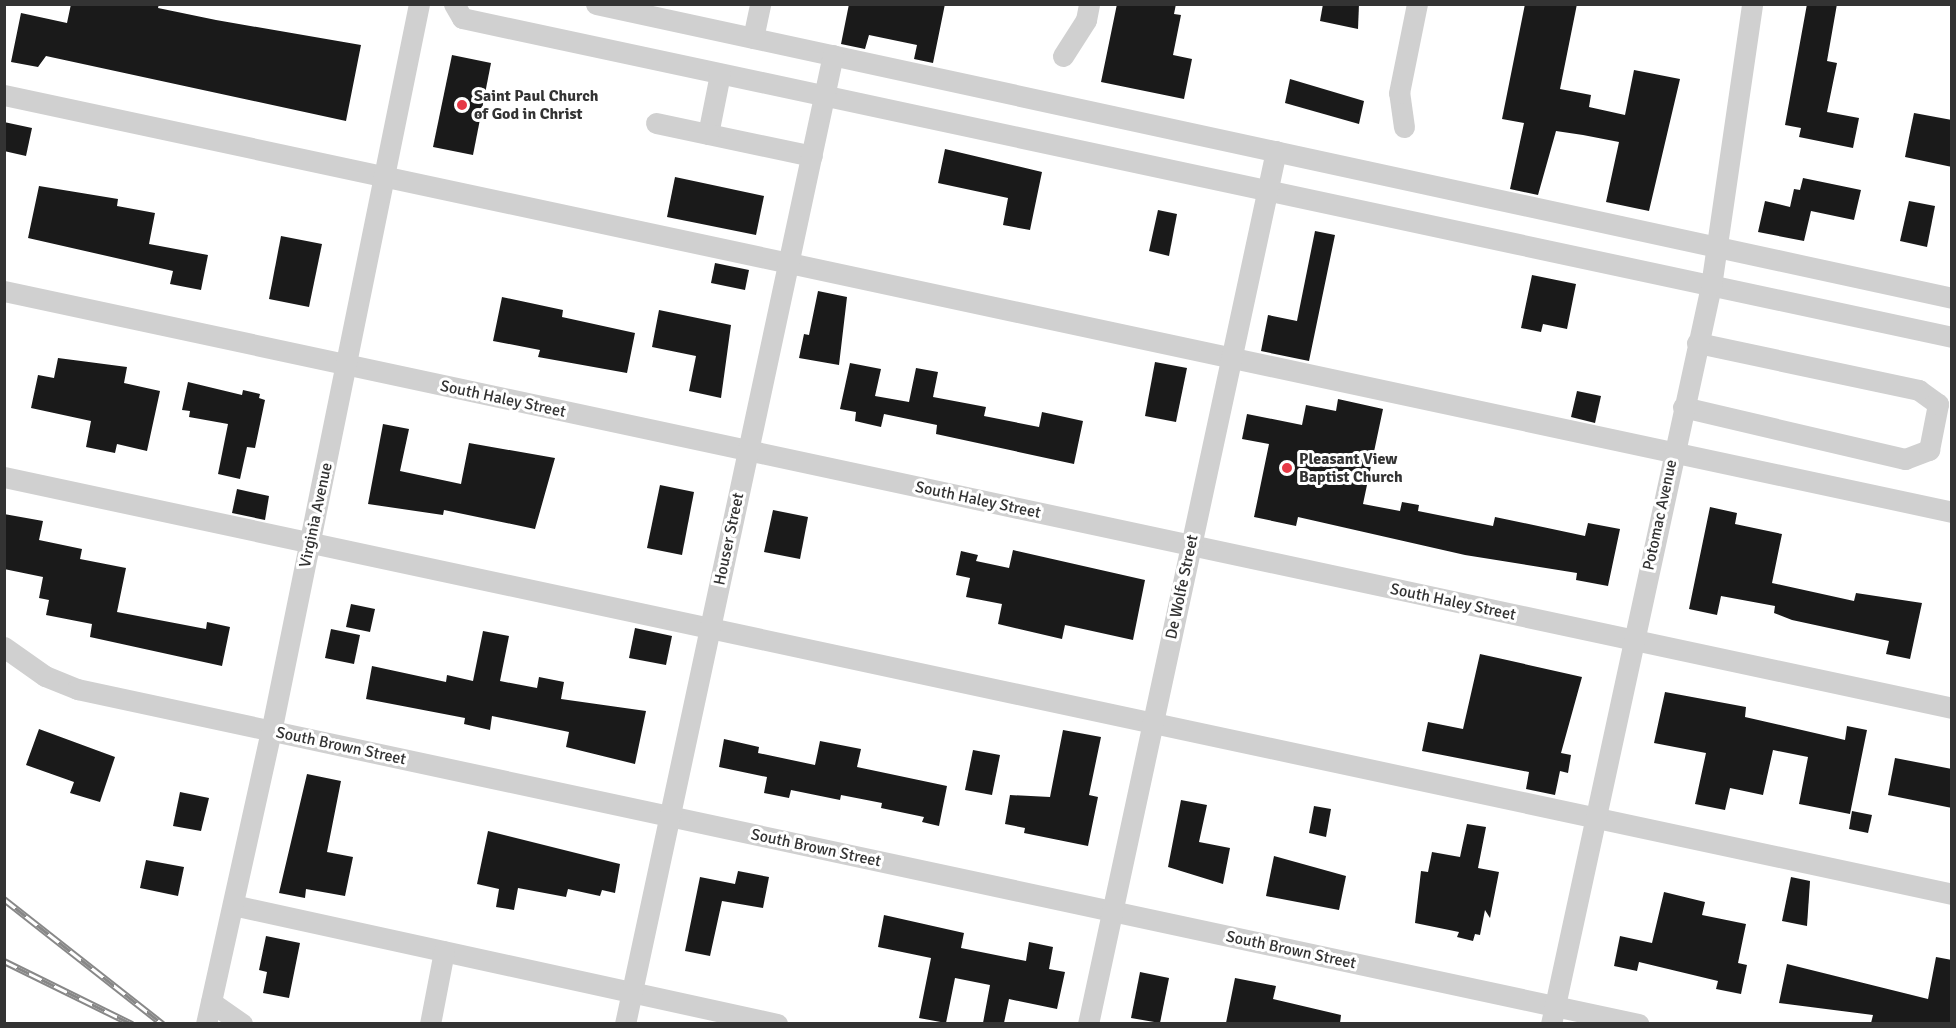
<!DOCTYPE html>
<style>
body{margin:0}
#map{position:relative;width:1956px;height:1028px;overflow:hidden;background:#fff;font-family:Signika,sans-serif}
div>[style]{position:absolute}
.building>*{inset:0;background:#1a1a1a}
.minor>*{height:21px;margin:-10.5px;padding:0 10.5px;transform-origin:10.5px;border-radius:10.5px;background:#d0d0d0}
.rail>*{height:7px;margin-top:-3.5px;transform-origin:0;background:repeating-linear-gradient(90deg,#fff 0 14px,#888 0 28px);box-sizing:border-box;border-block:2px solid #888}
.dots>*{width:16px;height:16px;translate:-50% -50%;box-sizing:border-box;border:3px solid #fff;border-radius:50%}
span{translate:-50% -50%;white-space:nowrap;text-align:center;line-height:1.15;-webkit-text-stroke:6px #fff;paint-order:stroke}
.poi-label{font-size:16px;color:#333;font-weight:700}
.left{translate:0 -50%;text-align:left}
.street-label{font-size:16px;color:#333}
.frame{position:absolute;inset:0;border:6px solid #333;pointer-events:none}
</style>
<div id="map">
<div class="building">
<i style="clip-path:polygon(71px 4px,159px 4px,158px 8px,216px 20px,361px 45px,346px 121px,46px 56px,38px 67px,11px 62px,21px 13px,67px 23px)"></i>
<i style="clip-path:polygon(849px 4px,945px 4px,933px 63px,914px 59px,917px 45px,869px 35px,865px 49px,841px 44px)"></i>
<i style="clip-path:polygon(1117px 4px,1176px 4px,1174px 14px,1181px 15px,1173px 55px,1192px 59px,1184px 99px,1101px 82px)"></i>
<i style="clip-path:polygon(1323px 4px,1359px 4px,1358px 29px,1320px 21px)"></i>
<i style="clip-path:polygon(1525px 4px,1577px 4px,1560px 89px,1591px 95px,1589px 107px,1625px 115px,1634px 70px,1680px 79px,1649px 211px,1606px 202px,1619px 142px,1583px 135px,1556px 131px,1538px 195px,1510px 189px,1524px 123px,1502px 119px)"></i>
<i style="clip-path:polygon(1807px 4px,1837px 4px,1827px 61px,1837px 63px,1827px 112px,1859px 118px,1853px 148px,1799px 137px,1801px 128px,1785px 125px)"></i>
<i style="clip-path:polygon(452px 55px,491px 63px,473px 155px,433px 147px)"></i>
<i style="clip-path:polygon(1290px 79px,1364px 101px,1359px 124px,1285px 103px)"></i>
<i style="clip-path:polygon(1914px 113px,1952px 120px,1952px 167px,1905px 157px)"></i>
<i style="clip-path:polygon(4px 122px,32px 128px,26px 156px,4px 151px)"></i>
<i style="clip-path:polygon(945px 149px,1042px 172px,1030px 230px,1003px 225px,1008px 198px,938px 183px)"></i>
<i style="clip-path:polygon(675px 177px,764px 196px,756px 235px,667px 217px)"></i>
<i style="clip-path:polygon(1803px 178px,1861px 190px,1854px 220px,1811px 211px,1804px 241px,1758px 232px,1765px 201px,1790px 207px,1794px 189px,1800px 190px)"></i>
<i style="clip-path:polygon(39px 186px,118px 199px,117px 206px,155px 213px,149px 244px,208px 255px,201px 290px,170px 284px,173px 271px,28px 238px)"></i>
<i style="clip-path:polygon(1909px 201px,1935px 206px,1927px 247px,1900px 241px)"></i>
<i style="clip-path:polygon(1158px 210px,1177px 214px,1169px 256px,1149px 251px)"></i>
<i style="clip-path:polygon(1315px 231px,1335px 235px,1309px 361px,1261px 351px,1268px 315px,1297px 321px)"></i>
<i style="clip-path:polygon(281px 236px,322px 244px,309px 307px,269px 299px)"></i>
<i style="clip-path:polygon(715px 263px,749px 270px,745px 290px,711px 283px)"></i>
<i style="clip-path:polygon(1532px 275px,1576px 284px,1567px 329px,1543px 324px,1541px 332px,1521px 328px)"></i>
<i style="clip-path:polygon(818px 291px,847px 297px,839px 365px,799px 358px,804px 334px,809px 335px)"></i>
<i style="clip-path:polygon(502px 297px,563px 310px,562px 317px,635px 333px,627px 373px,538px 357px,540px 350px,493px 341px)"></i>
<i style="clip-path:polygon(659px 310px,731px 325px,721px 398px,689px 391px,696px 356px,652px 347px)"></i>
<i style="clip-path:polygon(58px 358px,127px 367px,124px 383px,160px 391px,147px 451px,117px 444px,115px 453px,86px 447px,91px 421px,31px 408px,38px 375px,54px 378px)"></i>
<i style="clip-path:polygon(1155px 362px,1187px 368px,1176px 422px,1145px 416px)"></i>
<i style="clip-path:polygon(850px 363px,881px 369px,875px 396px,909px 402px,916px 368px,938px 372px,933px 397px,986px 407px,984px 416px,1039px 427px,1042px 412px,1083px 421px,1074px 464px,936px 434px,937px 425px,884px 414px,881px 427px,855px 421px,856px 412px,840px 409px)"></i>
<i style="clip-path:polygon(188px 382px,242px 395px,243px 390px,260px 394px,259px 398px,265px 400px,255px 448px,247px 447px,240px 479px,218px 474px,228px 424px,189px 417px,190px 411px,182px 410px)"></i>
<i style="clip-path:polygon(1577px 391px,1601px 396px,1595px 423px,1571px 417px)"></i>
<i style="clip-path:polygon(1338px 399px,1383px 409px,1363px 504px,1400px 511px,1402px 502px,1419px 505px,1418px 511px,1493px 526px,1495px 517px,1585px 536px,1588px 523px,1620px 529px,1608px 586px,1576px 580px,1577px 573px,1465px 555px,1298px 517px,1296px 526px,1254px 517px,1269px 444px,1242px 439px,1247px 414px,1302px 425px,1306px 405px,1336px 411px)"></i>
<i style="clip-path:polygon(383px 424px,409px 429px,400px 471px,461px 484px,469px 443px,555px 458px,535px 529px,444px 510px,443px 515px,368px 504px)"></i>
<i style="clip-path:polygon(660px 485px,694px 492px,682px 555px,647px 548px)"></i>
<i style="clip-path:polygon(237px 489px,269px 496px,265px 520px,232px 513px)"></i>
<i style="clip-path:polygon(1710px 507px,1737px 513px,1735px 524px,1782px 534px,1772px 583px,1854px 601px,1856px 593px,1922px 603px,1910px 659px,1886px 654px,1889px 641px,1792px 620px,1774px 613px,1775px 606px,1721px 596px,1717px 615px,1689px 609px)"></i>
<i style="clip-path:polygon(773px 510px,808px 517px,800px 559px,764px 552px)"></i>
<i style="clip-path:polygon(4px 514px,43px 521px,39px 540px,82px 549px,80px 559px,126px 568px,117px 612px,206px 629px,207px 622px,230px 627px,222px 666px,90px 637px,92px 624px,46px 615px,49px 600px,39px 598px,43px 577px,4px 569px)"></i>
<i style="clip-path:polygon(1013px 550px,1145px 580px,1133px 640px,1065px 625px,1062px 639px,998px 624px,1002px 604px,966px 597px,970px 578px,956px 575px,961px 551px,978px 555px,976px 561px,1009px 568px)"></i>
<i style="clip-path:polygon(351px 604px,375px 609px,370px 632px,346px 627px)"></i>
<i style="clip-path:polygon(635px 628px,672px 636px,666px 665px,629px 658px)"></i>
<i style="clip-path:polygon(331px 629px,360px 635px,354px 664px,325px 658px)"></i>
<i style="clip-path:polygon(483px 631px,509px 636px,500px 681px,537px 688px,539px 677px,564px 682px,561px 699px,646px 711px,635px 764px,566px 747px,569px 732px,492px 716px,490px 730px,464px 724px,465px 718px,366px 699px,372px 666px,446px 682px,447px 675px,473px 681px)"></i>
<i style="clip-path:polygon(1480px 654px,1582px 677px,1561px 753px,1571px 755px,1568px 773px,1560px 771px,1555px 795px,1526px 789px,1529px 772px,1422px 751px,1428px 722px,1463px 729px)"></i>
<i style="clip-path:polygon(1665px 692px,1746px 707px,1745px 717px,1845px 740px,1847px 726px,1867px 730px,1850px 814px,1799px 804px,1808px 757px,1773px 750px,1763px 795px,1730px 788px,1725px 810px,1695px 804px,1706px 753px,1654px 743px)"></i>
<i style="clip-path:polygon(39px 729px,115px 757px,100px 802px,70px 793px,74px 782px,26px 765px)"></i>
<i style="clip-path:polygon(1063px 730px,1101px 737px,1089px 795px,1098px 797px,1088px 846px,1024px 833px,1025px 828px,1005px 824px,1010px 795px,1050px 797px)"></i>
<i style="clip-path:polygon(724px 739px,759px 747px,758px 753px,815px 765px,820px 741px,861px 749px,857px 767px,947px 786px,939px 826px,922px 822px,924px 817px,881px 808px,882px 803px,841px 795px,840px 800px,791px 790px,789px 798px,764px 793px,767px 777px,719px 767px)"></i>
<i style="clip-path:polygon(973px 750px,1000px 755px,992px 795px,965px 790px)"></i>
<i style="clip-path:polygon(1895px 758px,1952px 769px,1952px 808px,1888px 795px)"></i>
<i style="clip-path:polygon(307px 774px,341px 781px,327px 852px,353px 857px,345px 896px,306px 889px,305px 898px,279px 893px)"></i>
<i style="clip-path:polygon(180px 792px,209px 798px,201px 831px,173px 826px)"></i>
<i style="clip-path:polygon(1181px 800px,1207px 805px,1199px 842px,1230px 848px,1223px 884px,1168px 867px)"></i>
<i style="clip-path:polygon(1314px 806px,1331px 809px,1326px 837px,1309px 833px)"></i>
<i style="clip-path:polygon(1852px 811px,1872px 815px,1868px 833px,1849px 829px)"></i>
<i style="clip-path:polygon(1467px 824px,1486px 827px,1478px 868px,1499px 872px,1490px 918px,1485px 910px,1480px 935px,1475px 934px,1473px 941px,1457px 937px,1459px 932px,1415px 923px,1421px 871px,1428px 872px,1432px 852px,1460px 857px)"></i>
<i style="clip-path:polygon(488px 831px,620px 864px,615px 893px,602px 890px,600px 896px,568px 889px,566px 897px,518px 888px,514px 910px,496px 907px,499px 889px,477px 884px)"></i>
<i style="clip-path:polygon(1274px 856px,1346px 876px,1339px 910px,1266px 896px)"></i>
<i style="clip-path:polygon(146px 860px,184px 867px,178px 896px,140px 888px)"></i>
<i style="clip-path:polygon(738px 871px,769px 877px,763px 908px,722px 901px,710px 956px,685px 951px,700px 877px,735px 884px)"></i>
<i style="clip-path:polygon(1791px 877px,1810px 881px,1807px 926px,1782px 921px)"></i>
<i style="clip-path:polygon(1664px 892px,1705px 902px,1702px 915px,1746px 924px,1738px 963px,1747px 965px,1741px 994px,1716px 989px,1718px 981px,1639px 962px,1637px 971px,1614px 966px,1620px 936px,1652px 943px)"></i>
<i style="clip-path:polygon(884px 915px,964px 933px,961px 948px,1026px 961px,1029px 942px,1053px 947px,1049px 969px,1065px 972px,1057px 1009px,1009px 999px,1004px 1023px,983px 1023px,990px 985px,955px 978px,946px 1023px,919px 1018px,931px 958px,878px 947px)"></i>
<i style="clip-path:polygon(266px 936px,300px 943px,289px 998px,263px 993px,267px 972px,259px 970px)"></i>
<i style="clip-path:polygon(1936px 957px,1952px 960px,1952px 1023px,1871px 1023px,1873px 1015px,1779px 1003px,1787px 964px,1928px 999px)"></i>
<i style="clip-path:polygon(1140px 972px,1169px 978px,1160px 1023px,1131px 1018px)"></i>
<i style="clip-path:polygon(1235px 978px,1276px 986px,1273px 999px,1341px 1015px,1340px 1023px,1226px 1023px)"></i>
</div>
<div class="minor">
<i style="left:454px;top:4px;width:16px;rotate:60deg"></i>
<i style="left:462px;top:18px;width:1524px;rotate:12.08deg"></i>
<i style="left:596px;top:4px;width:1388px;rotate:12.23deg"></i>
<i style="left:753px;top:38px;width:35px;rotate:-78deg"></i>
<i style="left:1063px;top:56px;width:43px;rotate:-57.4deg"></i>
<i style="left:1086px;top:20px;width:16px;rotate:-79deg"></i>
<i style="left:720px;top:74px;width:61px;rotate:101.3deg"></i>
<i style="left:708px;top:134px;width:106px;rotate:11.9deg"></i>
<i style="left:4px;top:95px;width:1992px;rotate:12.08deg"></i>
<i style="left:656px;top:123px;width:53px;rotate:11.9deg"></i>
<i style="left:1404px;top:127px;width:34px;rotate:-98deg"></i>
<i style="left:1399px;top:93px;width:91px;rotate:-78.6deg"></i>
<i style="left:4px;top:291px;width:1992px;rotate:12.08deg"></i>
<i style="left:1683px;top:407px;width:228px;rotate:13.2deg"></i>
<i style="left:1905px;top:459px;width:26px;rotate:-21deg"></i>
<i style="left:1929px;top:450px;width:47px;rotate:-78.9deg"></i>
<i style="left:1938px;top:404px;width:24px;rotate:-144deg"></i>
<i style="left:1919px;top:390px;width:227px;rotate:-168deg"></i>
<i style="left:4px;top:477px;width:1992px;rotate:12.08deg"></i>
<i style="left:4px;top:647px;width:50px;rotate:35.3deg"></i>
<i style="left:45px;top:676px;width:35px;rotate:22deg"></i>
<i style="left:77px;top:689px;width:1597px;rotate:12.11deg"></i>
<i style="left:233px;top:905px;width:557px;rotate:12.34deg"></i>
<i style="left:211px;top:1002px;width:38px;rotate:35deg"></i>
<i style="left:206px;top:1024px;width:299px;rotate:-77.5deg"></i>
<i style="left:271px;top:732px;width:743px;rotate:-78.51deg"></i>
<i style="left:430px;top:1024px;width:74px;rotate:-79.1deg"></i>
<i style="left:625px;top:1024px;width:991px;rotate:-77.89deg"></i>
<i style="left:1088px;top:1024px;width:893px;rotate:-77.85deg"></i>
<i style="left:1551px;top:1024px;width:755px;rotate:-77.77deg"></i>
<i style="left:1711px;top:286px;width:285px;rotate:-81.7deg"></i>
</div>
<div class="rail">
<i style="left:4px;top:899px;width:202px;rotate:38.2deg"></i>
<i style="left:4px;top:961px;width:143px;rotate:26.2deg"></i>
</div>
<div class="dots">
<i style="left:462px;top:105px;background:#e63946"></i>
<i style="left:1287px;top:468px;background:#e63946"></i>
</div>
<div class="poi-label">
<span class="left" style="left:474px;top:105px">Saint Paul Church<br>of God in Christ</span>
<span class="left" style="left:1299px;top:468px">Pleasant View<br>Baptist Church</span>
</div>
<div class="street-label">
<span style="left:503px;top:399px;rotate:12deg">South Haley Street</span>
<span style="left:978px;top:500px;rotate:12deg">South Haley Street</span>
<span style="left:316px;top:515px;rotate:-78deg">Virginia Avenue</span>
<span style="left:1660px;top:515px;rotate:-78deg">Potomac Avenue</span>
<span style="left:729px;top:539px;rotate:-78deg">Houser Street</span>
<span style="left:1182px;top:587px;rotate:-78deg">De Wolfe Street</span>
<span style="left:1453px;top:602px;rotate:12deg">South Haley Street</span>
<span style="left:341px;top:746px;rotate:12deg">South Brown Street</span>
<span style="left:816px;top:848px;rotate:12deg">South Brown Street</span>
<span style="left:1291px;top:950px;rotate:12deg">South Brown Street</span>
</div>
<div class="frame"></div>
</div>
